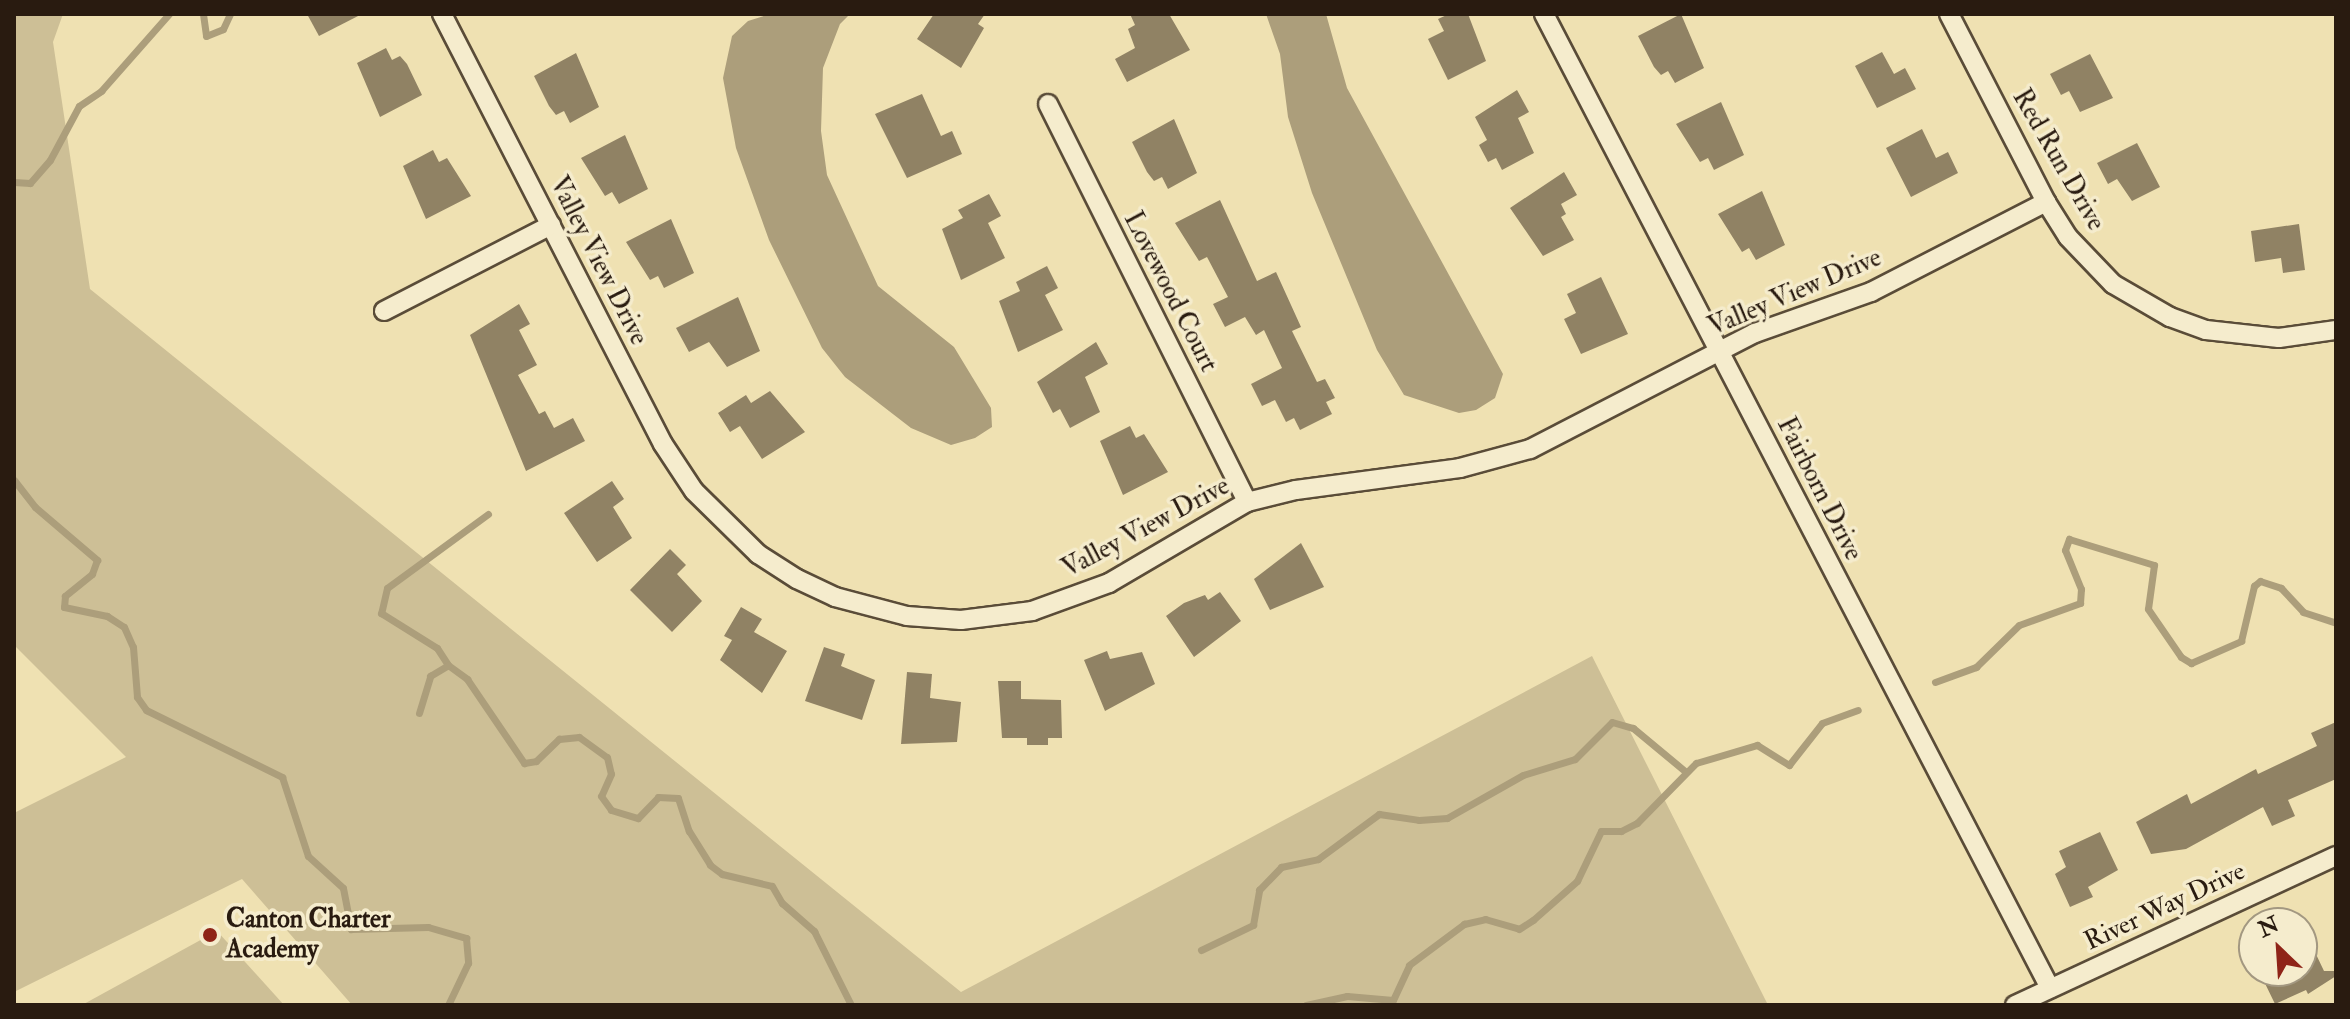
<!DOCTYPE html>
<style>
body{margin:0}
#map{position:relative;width:2350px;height:1019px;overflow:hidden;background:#efe1b2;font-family:"IM FELL Double Pica",serif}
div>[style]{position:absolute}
.green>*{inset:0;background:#cdbf96}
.water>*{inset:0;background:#ac9e7b}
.stream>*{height:7px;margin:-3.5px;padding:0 3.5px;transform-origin:3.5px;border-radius:3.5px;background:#ac9e7b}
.building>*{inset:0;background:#908264}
.path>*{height:4px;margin-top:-2px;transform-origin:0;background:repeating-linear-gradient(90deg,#291b10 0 6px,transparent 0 10px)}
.roads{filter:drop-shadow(2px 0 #5a4c38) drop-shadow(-2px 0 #5a4c38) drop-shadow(0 2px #5a4c38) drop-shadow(0 -2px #5a4c38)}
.minor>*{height:18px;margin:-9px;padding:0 9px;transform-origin:9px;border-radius:9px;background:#f5eccd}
.dots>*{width:22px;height:22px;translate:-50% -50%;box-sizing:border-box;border:4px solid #f5eccd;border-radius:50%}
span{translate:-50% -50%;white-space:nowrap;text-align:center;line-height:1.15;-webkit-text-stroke:7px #f5eccd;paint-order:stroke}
.street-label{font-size:26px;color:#291b10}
.poi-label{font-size:26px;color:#291b10;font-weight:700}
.left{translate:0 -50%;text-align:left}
.frame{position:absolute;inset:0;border:16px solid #291b10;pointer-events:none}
.north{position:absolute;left:2238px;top:907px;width:80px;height:80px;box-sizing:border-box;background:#f5eccd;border:2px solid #a39881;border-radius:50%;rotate:335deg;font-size:22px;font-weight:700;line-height:32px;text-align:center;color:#291b10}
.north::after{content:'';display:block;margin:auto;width:28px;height:36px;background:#8f2418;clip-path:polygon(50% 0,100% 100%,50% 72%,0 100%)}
</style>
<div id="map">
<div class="green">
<i style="clip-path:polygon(14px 14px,63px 14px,53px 42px,90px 289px,961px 992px,1592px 656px,1768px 1005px,352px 1005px,242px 879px,14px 992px,14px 813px,126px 757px,14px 645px)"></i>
<i style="clip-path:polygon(217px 931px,284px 1005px,82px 1005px)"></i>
</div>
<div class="water">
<i style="clip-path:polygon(770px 14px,850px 14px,840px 24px,823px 68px,821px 131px,827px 175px,878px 286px,954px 347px,991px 408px,992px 427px,975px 438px,951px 445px,911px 428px,845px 377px,822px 348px,769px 240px,736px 148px,723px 78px,732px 36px,748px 21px)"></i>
<i style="clip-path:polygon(1266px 14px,1326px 14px,1347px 88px,1503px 374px,1495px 398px,1476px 410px,1459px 413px,1404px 395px,1377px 350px,1312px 193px,1288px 117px,1280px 54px)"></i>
</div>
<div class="stream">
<i style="left:203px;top:14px;width:22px;rotate:82deg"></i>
<i style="left:206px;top:36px;width:18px;rotate:-22deg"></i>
<i style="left:223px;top:29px;width:17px;rotate:-65deg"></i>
<i style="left:14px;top:182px;width:16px;rotate:4deg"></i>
<i style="left:30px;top:183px;width:30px;rotate:-49deg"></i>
<i style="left:50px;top:160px;width:61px;rotate:-61.8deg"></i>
<i style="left:79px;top:106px;width:27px;rotate:-34deg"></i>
<i style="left:101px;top:91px;width:103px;rotate:-48.6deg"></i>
<i style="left:14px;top:480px;width:34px;rotate:52deg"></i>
<i style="left:35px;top:507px;width:82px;rotate:40.5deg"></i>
<i style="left:97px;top:560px;width:15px;rotate:110deg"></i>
<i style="left:92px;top:574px;width:35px;rotate:141deg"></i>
<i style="left:65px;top:596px;width:11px;rotate:95deg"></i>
<i style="left:64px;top:607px;width:44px;rotate:11.8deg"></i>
<i style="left:107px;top:616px;width:20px;rotate:33deg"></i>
<i style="left:124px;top:627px;width:22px;rotate:66deg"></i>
<i style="left:133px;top:647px;width:50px;rotate:85.4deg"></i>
<i style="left:137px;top:697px;width:16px;rotate:55deg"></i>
<i style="left:146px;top:710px;width:152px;rotate:26.2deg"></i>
<i style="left:282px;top:777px;width:83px;rotate:71.8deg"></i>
<i style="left:308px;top:856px;width:47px;rotate:42.4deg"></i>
<i style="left:343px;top:888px;width:42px;rotate:79deg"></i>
<i style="left:351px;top:929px;width:77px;rotate:-1.5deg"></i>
<i style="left:428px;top:927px;width:40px;rotate:16deg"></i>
<i style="left:466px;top:938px;width:25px;rotate:85deg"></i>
<i style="left:468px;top:963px;width:47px;rotate:115.5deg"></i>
<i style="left:488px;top:514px;width:125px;rotate:143.8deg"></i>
<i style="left:387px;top:588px;width:26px;rotate:103deg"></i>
<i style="left:381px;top:613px;width:66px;rotate:32deg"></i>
<i style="left:437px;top:648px;width:20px;rotate:57deg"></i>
<i style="left:448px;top:665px;width:24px;rotate:36deg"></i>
<i style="left:467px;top:679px;width:102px;rotate:55.8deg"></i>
<i style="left:524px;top:763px;width:12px;rotate:-9deg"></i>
<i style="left:536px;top:761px;width:32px;rotate:-44deg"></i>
<i style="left:559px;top:739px;width:20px;rotate:-6deg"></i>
<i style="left:579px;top:737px;width:34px;rotate:36deg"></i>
<i style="left:607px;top:757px;width:17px;rotate:77deg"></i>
<i style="left:611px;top:774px;width:24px;rotate:114deg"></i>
<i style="left:601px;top:796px;width:17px;rotate:54deg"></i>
<i style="left:611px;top:810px;width:28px;rotate:17deg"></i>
<i style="left:638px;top:818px;width:29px;rotate:-46deg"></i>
<i style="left:658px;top:797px;width:20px;rotate:3deg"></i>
<i style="left:678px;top:798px;width:35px;rotate:72deg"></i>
<i style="left:689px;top:831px;width:40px;rotate:58deg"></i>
<i style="left:710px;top:865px;width:15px;rotate:37deg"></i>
<i style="left:722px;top:874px;width:51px;rotate:13.5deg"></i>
<i style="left:772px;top:886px;width:20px;rotate:60deg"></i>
<i style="left:782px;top:903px;width:43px;rotate:41.2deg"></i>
<i style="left:814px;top:931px;width:83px;rotate:63.4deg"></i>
<i style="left:1935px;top:682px;width:44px;rotate:-20.1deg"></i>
<i style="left:1976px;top:667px;width:60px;rotate:-44.3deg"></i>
<i style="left:2019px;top:625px;width:65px;rotate:-19.8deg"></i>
<i style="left:2080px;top:603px;width:14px;rotate:-86deg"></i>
<i style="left:2081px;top:589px;width:42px;rotate:-112.3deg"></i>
<i style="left:2065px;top:550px;width:12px;rotate:-70deg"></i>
<i style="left:2069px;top:539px;width:89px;rotate:17deg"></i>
<i style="left:2154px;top:565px;width:44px;rotate:97.8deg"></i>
<i style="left:2148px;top:609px;width:58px;rotate:55.5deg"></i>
<i style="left:2181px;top:657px;width:12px;rotate:31deg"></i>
<i style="left:2191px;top:663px;width:55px;rotate:-23.7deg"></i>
<i style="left:2241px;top:641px;width:57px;rotate:-76.7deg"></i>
<i style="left:2254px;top:586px;width:8px;rotate:-40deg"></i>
<i style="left:2260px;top:581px;width:22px;rotate:18deg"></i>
<i style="left:2281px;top:588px;width:33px;rotate:47deg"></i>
<i style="left:2303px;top:612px;width:35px;rotate:18deg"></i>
<i style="left:419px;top:713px;width:39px;rotate:-73deg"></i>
<i style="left:430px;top:676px;width:21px;rotate:-31deg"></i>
<i style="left:1201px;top:950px;width:58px;rotate:-25.7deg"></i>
<i style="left:1253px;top:925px;width:36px;rotate:-80deg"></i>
<i style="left:1259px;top:890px;width:32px;rotate:-46deg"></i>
<i style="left:1281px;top:867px;width:38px;rotate:-12deg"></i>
<i style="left:1318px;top:859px;width:76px;rotate:-36.4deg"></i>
<i style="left:1379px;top:814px;width:40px;rotate:8.5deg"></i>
<i style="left:1419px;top:820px;width:28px;rotate:-4deg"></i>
<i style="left:1447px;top:818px;width:87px;rotate:-29.5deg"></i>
<i style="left:1523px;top:775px;width:54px;rotate:-17.1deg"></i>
<i style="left:1575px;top:759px;width:52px;rotate:-45deg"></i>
<i style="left:1612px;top:722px;width:22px;rotate:16deg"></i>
<i style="left:1633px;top:728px;width:69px;rotate:39.7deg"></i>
<i style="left:1306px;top:1005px;width:42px;rotate:-12.4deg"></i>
<i style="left:1347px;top:996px;width:46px;rotate:5deg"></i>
<i style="left:1393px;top:1000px;width:38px;rotate:-65deg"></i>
<i style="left:1409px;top:965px;width:69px;rotate:-36.7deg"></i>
<i style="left:1464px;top:924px;width:22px;rotate:-13deg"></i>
<i style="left:1485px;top:919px;width:35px;rotate:16deg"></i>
<i style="left:1519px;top:929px;width:17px;rotate:-33deg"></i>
<i style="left:1533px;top:920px;width:59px;rotate:-41.6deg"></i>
<i style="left:1577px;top:881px;width:55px;rotate:-64.4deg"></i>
<i style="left:1601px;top:831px;width:20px"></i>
<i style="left:1621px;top:831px;width:18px;rotate:-27deg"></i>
<i style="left:1637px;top:823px;width:84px;rotate:-45.5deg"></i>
<i style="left:1696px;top:763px;width:64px;rotate:-16.4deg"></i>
<i style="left:1757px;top:745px;width:38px;rotate:32deg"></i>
<i style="left:1789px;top:765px;width:53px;rotate:-51.8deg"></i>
<i style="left:1822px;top:723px;width:38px;rotate:-20deg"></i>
</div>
<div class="building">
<i style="clip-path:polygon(307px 14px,362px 14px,319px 36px)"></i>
<i style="clip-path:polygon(934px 14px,985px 14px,978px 24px,984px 28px,961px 68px,917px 39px)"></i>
<i style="clip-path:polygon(1130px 14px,1169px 14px,1190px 50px,1127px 82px,1115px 59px,1135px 48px,1128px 29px,1135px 25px)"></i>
<i style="clip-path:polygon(1449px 14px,1468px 14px,1486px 61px,1448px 80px,1428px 39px,1444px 31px,1438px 19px)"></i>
<i style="clip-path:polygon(1681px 14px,1704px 68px,1675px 83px,1668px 71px,1661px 75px,1654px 67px,1638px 36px)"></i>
<i style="clip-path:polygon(386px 48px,392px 60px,400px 56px,407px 64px,422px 95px,380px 117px,357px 63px)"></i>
<i style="clip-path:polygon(1882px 52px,1894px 74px,1905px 68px,1916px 89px,1877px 108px,1855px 66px)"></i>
<i style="clip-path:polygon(576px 53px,599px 107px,570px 123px,564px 111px,556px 115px,549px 106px,534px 76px)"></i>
<i style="clip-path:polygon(2090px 54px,2113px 98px,2080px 112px,2069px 91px,2061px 95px,2050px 74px)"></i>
<i style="clip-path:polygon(1517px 90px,1529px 112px,1518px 118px,1534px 153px,1502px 170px,1496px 158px,1488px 162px,1479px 145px,1487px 140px,1475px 117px)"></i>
<i style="clip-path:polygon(922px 94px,941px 136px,952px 131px,962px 154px,907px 178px,875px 114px)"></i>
<i style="clip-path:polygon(1721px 102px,1744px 155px,1714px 170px,1708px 158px,1700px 162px,1676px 124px)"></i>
<i style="clip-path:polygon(1174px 119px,1197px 173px,1168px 189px,1162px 177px,1154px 181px,1147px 172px,1132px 142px)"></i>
<i style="clip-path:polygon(1922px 129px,1936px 158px,1948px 152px,1958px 173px,1911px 197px,1886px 148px)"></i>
<i style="clip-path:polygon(625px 135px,648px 189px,619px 204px,612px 192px,605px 196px,581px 158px)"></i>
<i style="clip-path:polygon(2137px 143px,2160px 187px,2132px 201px,2117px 179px,2108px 184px,2097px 163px)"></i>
<i style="clip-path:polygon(433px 150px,439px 162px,447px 158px,471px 196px,426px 219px,403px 166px)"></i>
<i style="clip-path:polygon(1564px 172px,1577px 195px,1561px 204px,1566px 214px,1561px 217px,1574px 240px,1543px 256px,1510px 208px)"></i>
<i style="clip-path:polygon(1762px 191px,1785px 245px,1756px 260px,1749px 248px,1742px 252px,1718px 214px)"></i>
<i style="clip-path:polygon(989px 194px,1001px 216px,988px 223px,1005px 258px,961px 280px,942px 229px,963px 218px,958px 210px)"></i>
<i style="clip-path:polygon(1220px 200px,1257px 281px,1276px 272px,1301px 327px,1292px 331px,1317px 382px,1325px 379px,1335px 398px,1326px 402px,1332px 414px,1300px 430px,1294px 418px,1286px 422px,1275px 400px,1262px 406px,1251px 384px,1282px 368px,1264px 330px,1256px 335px,1245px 317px,1225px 327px,1213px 304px,1228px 297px,1207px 257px,1199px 261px,1175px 223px)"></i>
<i style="clip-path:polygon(671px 219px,694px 273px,664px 288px,658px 276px,650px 280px,626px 242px)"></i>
<i style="clip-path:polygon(2299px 224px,2305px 270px,2283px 273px,2281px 258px,2255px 262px,2251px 231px)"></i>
<i style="clip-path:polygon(1047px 266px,1058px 288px,1045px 295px,1063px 330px,1018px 352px,999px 301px,1020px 291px,1016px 282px)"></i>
<i style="clip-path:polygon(1601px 277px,1628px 334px,1581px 354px,1564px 319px,1576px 313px,1567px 294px)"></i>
<i style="clip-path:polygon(738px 297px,760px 351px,727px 367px,709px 342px,689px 352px,676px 328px)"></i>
<i style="clip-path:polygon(519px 304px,530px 324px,519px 330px,537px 365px,518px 375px,539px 414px,545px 411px,554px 428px,573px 418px,585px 441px,526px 471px,470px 335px)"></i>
<i style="clip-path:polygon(1096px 342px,1108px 364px,1085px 377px,1100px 412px,1070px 428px,1060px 409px,1053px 413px,1037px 382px)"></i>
<i style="clip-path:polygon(770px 391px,805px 432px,762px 459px,740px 426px,730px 432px,718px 413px,746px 395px,751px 403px)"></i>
<i style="clip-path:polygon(1130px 426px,1136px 438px,1144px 434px,1168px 472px,1123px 495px,1100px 441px)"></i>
<i style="clip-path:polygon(612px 481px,624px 499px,613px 507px,632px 538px,597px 562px,564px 513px)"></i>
<i style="clip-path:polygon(1301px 543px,1324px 587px,1270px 610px,1254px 579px)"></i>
<i style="clip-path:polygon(670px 549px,686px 565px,677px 574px,702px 601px,672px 632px,630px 590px)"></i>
<i style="clip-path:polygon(1220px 592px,1241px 621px,1194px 657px,1166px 616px,1184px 603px,1205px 595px,1208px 600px)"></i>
<i style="clip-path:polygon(741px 607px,762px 619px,754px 632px,787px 651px,762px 693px,720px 660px,732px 640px,724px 636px)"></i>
<i style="clip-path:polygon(824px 647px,845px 654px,841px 666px,875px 680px,862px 720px,805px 701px)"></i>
<i style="clip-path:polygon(1107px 651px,1110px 659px,1142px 652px,1155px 684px,1105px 711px,1084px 660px)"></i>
<i style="clip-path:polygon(907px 672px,932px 674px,930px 698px,961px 702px,957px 742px,901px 744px)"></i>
<i style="clip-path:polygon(998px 681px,1021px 681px,1021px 699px,1061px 700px,1062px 738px,1048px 738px,1048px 745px,1027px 745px,1027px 738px,1002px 738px)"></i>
<i style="clip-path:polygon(2336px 722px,2336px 779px,2288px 800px,2295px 816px,2272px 826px,2263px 807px,2186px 849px,2151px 854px,2136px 822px,2187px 794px,2191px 804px,2256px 769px,2258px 774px,2317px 746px,2311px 733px)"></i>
<i style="clip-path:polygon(2100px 832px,2118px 870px,2088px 887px,2093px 897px,2070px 907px,2055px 874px,2066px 867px,2059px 851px)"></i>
<i style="clip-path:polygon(2302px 925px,2324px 971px,2336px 971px,2336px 976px,2308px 994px,2306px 990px,2275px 1004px,2259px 971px,2302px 971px)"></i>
</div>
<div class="path">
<i style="left:559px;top:189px;width:7px;rotate:-27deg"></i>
</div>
<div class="roads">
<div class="minor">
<i style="left:442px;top:14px;width:483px;rotate:62.8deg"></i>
<i style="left:663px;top:444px;width:56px;rotate:56.6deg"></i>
<i style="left:694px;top:491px;width:90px;rotate:44.5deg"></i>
<i style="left:758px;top:554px;width:46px;rotate:32.7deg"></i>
<i style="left:797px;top:579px;width:42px;rotate:25.3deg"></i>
<i style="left:835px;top:597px;width:74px;rotate:14.8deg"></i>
<i style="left:907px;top:616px;width:54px;rotate:4.2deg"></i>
<i style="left:961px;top:620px;width:72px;rotate:-7.2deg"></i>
<i style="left:1032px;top:611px;width:82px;rotate:-20deg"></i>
<i style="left:1109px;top:583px;width:160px;rotate:-30.4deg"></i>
<i style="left:1247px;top:502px;width:50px;rotate:-13.8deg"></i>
<i style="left:1296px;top:490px;width:165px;rotate:-7.6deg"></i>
<i style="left:1460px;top:468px;width:73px;rotate:-15.2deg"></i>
<i style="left:1530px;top:449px;width:253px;rotate:-27.3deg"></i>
<i style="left:1755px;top:333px;width:123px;rotate:-19.5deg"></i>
<i style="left:1871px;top:292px;width:197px;rotate:-27.2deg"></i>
<i style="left:1544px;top:14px;width:1098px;rotate:62.55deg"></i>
<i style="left:1949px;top:14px;width:212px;rotate:62.7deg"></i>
<i style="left:2046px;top:202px;width:41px;rotate:57.8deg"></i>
<i style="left:2068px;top:237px;width:65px;rotate:46.2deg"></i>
<i style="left:2113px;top:284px;width:66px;rotate:30.1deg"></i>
<i style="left:2170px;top:317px;width:38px;rotate:20deg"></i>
<i style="left:2206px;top:330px;width:73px;rotate:6.3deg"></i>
<i style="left:2279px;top:338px;width:58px;rotate:-8deg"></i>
<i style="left:1048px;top:104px;width:445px;rotate:63.4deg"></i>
<i style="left:384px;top:311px;width:188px;rotate:-27.2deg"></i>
<i style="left:2015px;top:1005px;width:354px;rotate:-24.9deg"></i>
</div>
</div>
<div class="dots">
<i style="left:210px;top:935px;background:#8f2418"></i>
</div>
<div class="street-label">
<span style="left:2058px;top:160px;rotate:60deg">Red Run Drive</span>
<span style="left:598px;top:261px;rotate:63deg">Valley View Drive</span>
<span style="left:1170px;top:292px;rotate:63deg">Lovewood Court</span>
<span style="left:1795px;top:293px;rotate:-23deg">Valley View Drive</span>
<span style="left:1819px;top:489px;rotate:63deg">Fairborn Drive</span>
<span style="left:1146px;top:528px;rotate:-28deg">Valley View Drive</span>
<span style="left:2165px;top:907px;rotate:-25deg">River Way Drive</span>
</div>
<div class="poi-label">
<span class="left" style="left:226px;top:935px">Canton Charter<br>Academy</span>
</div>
<div class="frame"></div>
<div class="north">N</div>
</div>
